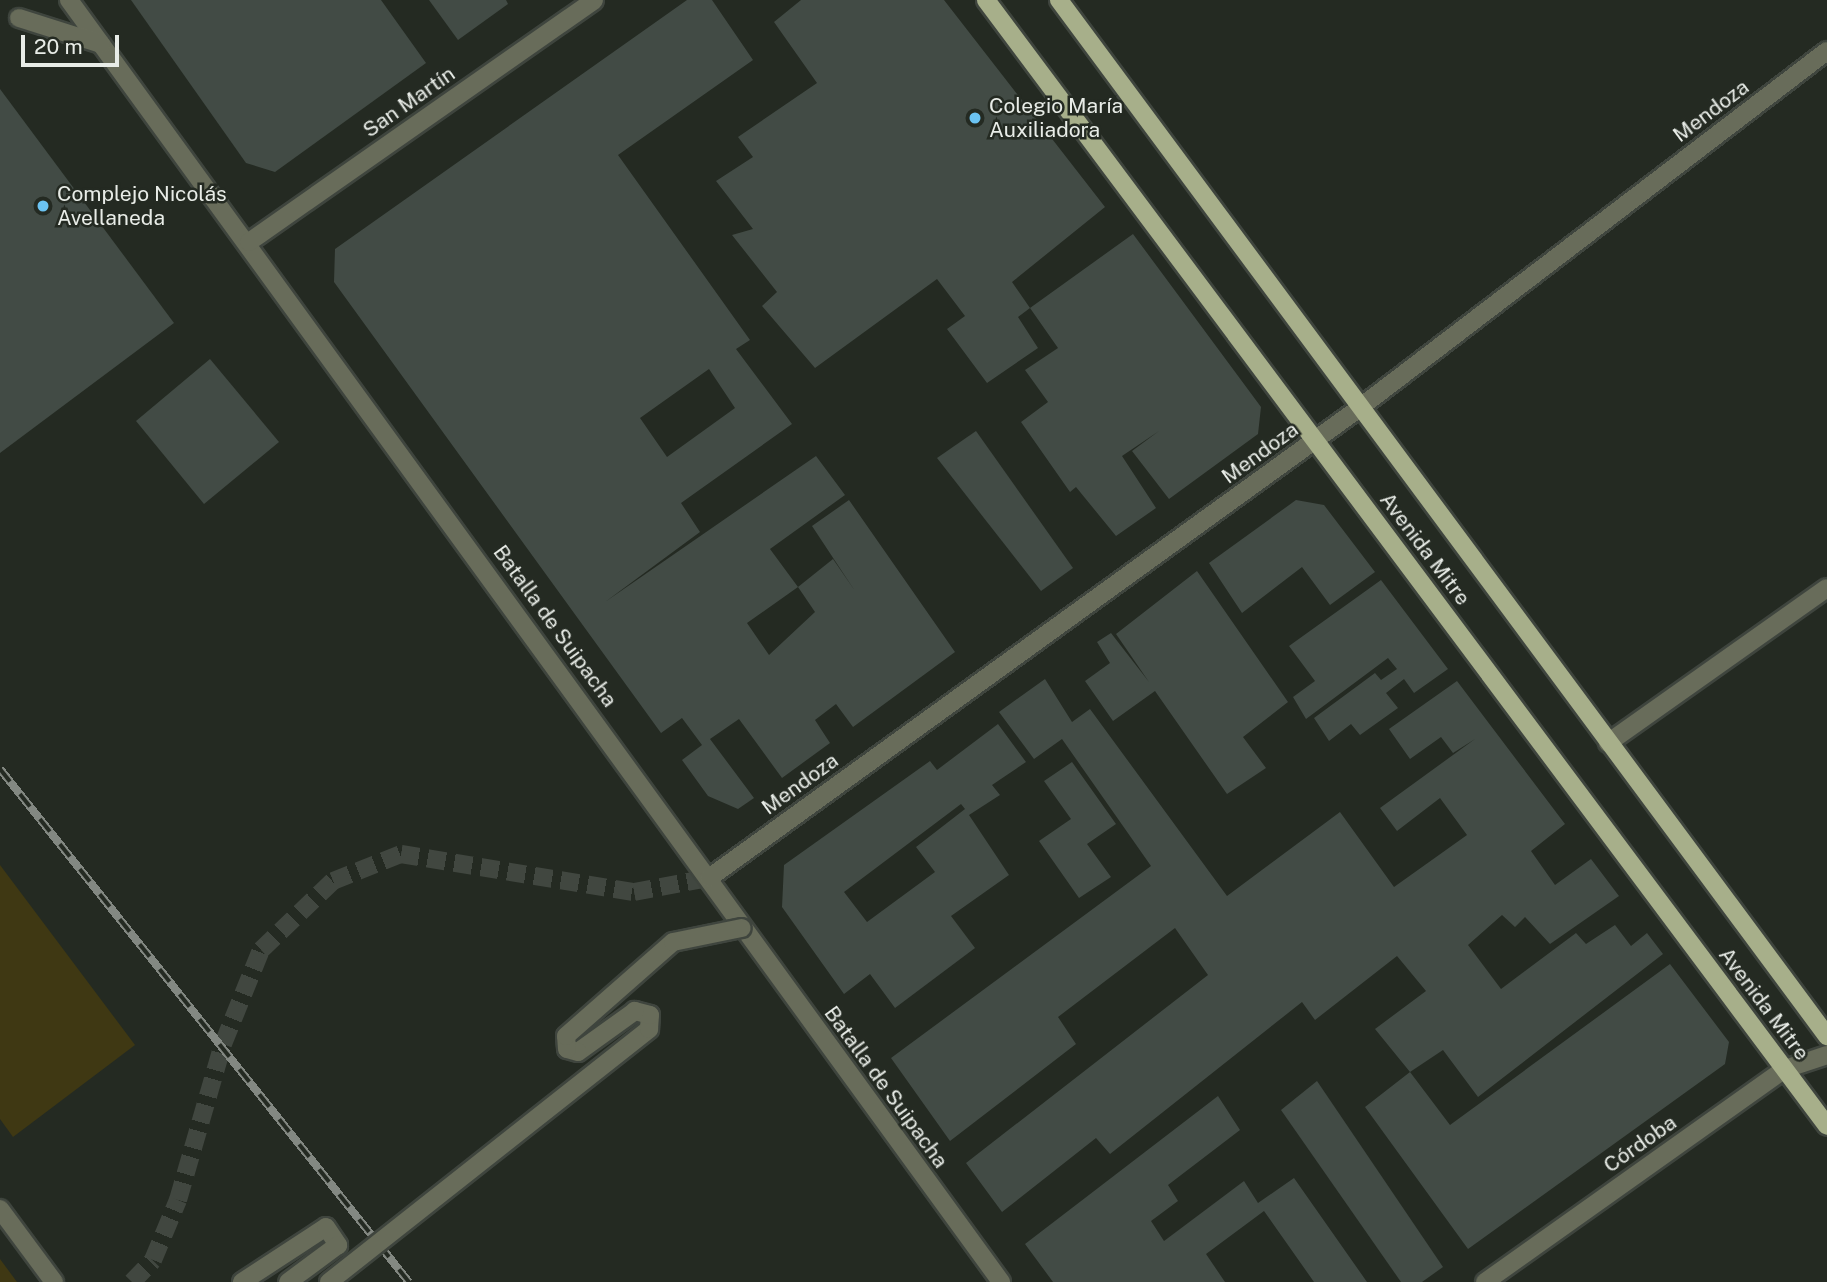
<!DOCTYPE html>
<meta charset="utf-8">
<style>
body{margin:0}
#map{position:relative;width:1827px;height:1282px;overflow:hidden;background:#242a22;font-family:"Public Sans",sans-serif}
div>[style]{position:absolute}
.green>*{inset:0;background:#3f3813}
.building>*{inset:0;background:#424b45}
.minor-tunnel>*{height:18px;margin-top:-9px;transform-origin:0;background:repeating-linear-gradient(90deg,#414740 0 18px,transparent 0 27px)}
.roads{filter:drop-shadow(2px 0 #3f453e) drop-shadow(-2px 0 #3f453e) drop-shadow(0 2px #3f453e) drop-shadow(0 -2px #3f453e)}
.minor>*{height:18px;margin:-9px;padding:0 9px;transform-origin:9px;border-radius:9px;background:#686c5a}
.major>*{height:18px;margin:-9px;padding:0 9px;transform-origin:9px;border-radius:9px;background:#a7af8a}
.rail>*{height:8px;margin-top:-4px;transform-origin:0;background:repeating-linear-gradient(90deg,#242a22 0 16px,#838882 0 32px);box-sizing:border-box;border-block:2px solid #838882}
.bridges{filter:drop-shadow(2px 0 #3f453e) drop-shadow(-2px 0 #3f453e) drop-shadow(0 2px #3f453e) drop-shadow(0 -2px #3f453e)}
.minor-bridge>*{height:18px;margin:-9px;padding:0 9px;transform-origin:9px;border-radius:9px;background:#686c5a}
.dots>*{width:19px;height:19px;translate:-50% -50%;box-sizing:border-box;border:4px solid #242a22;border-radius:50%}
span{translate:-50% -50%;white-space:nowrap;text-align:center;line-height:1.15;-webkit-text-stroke:5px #242a22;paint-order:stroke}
.street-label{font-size:21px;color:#e8ece7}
.poi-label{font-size:21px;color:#e8ece7}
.left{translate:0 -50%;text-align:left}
.scale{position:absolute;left:21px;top:35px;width:98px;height:32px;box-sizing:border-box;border:4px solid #e8ece7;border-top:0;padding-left:9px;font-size:21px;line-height:24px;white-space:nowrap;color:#e8ece7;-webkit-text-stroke:5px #242a22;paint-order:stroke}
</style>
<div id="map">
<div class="green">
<i style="clip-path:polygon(0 865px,135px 1045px,13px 1137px,0 1119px)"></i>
<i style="clip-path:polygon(0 1259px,17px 1282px,0 1282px)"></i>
</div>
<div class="building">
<i style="clip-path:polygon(131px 0,381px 0,426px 63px,275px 172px,246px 163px)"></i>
<i style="clip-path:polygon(429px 0,506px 0,508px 4px,458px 40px)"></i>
<i style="clip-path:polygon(evenodd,687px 0,712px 0,753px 60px,618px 155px,750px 340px,736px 349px,792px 424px,681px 503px,700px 532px,605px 602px,816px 456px,845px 495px,770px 549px,798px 587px,833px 559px,855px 591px,812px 526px,849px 500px,955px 652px,853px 727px,836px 704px,815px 720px,830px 743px,782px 778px,739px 719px,710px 739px,754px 798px,738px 809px,708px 796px,682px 760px,702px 745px,682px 718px,661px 733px,334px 282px,335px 249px,687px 0,709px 369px,735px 408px,667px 457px,640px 418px,709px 369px,687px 0,798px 587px,815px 612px,769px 655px,747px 623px,798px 587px)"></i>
<i style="clip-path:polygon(801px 0,944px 0,1105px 207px,1012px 282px,1030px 308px,1018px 317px,1038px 348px,987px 383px,947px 329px,965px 316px,937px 279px,815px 368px,762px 306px,777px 292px,732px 235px,753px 229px,716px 181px,753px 157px,738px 137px,817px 83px,774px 22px)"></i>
<i style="clip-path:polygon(0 89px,174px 323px,0 453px)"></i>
<i style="clip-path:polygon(1133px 234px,1261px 407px,1258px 434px,1169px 499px,1132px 451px,1159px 431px,1122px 456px,1156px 508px,1116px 536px,1076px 487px,1070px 492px,1021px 422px,1048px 402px,1025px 370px,1058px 348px,1030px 308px)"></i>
<i style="clip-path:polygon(210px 359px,279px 442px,204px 504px,136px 421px)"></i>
<i style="clip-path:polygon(976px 431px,1073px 568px,1041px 591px,937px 458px)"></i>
<i style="clip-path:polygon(1296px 500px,1324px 505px,1375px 572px,1330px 605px,1302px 567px,1242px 613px,1209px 563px)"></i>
<i style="clip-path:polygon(1197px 571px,1288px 702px,1243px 737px,1266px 768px,1227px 794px,1155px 691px,1113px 721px,1085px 681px,1110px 663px,1097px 642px,1111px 633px,1149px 682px,1116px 634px)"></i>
<i style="clip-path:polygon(1381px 580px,1448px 669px,1414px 693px,1404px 679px,1386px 693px,1398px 708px,1360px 735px,1351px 724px,1329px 741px,1314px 718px,1375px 673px,1381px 680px,1397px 669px,1388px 658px,1306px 719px,1293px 697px,1315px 681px,1289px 646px)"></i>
<i style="clip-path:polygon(1045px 679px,1072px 722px,1090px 709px,1227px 896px,1340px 812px,1394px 887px,1467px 835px,1440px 798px,1397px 831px,1380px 808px,1475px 739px,1453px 753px,1441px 737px,1410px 759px,1389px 729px,1457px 681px,1565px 824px,1531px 851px,1555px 885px,1591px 859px,1619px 896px,1550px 944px,1525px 917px,1515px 927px,1502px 915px,1468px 945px,1501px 989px,1576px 933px,1586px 944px,1615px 925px,1631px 946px,1647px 933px,1663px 954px,1478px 1097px,1443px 1050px,1410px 1072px,1375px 1029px,1426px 991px,1397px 956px,1315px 1020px,1302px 1002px,1110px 1154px,1096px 1138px,1002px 1212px,966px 1163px,1208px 975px,1175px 928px,1058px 1017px,1076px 1044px,950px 1141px,891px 1058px,1151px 866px,1062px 739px,1034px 759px,999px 712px)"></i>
<i style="clip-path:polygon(evenodd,998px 724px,1026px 762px,992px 785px,1000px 795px,969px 815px,1009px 875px,951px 916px,975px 948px,895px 1008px,870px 974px,844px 994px,782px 907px,784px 865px,930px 761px,937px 770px,998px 724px,961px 804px,965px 809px,916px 847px,935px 872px,867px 922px,844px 892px,961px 804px)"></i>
<i style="clip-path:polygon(1072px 762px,1116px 824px,1087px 844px,1111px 877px,1079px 898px,1039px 841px,1071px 819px,1044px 781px)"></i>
<i style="clip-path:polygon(1670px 964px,1729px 1042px,1725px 1064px,1468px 1249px,1365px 1107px,1410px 1072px,1450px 1125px)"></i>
<i style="clip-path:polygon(1317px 1081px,1443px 1267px,1422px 1282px,1401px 1282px,1281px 1110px)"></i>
<i style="clip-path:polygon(1218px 1096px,1240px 1130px,1168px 1185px,1178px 1201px,1151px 1221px,1164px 1241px,1244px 1181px,1258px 1203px,1294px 1178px,1367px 1282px,1314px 1282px,1264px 1211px,1206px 1254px,1225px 1282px,1053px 1282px,1025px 1244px)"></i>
</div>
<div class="minor-tunnel">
<i style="left:132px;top:1282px;width:30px;rotate:-46deg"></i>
<i style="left:153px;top:1260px;width:65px;rotate:-67.4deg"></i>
<i style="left:178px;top:1200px;width:162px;rotate:-73.9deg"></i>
<i style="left:223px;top:1044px;width:101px;rotate:-68deg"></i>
<i style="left:261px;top:950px;width:100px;rotate:-43.8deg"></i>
<i style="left:333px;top:881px;width:73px;rotate:-21.7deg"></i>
<i style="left:401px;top:854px;width:236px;rotate:9.3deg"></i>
<i style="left:634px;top:892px;width:76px;rotate:-10.6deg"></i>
</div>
<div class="roads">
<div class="minor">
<i style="left:69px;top:0;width:1585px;rotate:53.98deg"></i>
<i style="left:19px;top:18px;width:86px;rotate:17.6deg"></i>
<i style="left:249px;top:242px;width:421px;rotate:-35deg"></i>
<i style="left:1608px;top:743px;width:268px;rotate:-35.3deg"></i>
<i style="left:709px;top:878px;width:801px;rotate:-35.85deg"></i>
<i style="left:1358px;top:409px;width:590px;rotate:-37.36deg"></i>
<i style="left:0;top:1209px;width:91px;rotate:53.5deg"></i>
<i style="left:242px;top:1282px;width:100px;rotate:-33.2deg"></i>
<i style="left:326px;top:1227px;width:22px;rotate:56deg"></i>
<i style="left:338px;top:1245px;width:62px;rotate:143.5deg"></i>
<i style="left:1485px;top:1282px;width:368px;rotate:-35.4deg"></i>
<i style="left:1785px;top:1069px;width:44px;rotate:-18.4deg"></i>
</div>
<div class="major">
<i style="left:986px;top:0;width:1405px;rotate:53.24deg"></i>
<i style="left:1059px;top:0;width:1290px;rotate:53.45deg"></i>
</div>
</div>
<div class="rail">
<i style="left:0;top:769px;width:656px;rotate:51.44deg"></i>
</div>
<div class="bridges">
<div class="minor-bridge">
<i style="left:329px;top:1282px;width:408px;rotate:-38.3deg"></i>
<i style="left:649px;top:1029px;width:14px;rotate:-86deg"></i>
<i style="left:650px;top:1015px;width:16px;rotate:-165deg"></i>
<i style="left:635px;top:1011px;width:70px;rotate:144.3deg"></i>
<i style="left:578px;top:1052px;width:11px;rotate:-165deg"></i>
<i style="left:567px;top:1049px;width:13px;rotate:-94deg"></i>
<i style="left:566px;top:1036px;width:142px;rotate:-41.3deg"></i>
<i style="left:673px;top:942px;width:70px;rotate:-11.5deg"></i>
</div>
</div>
<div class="dots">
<i style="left:975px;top:118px;background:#6bc3f2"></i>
<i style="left:43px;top:206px;background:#6bc3f2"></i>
</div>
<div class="street-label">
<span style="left:409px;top:102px;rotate:-35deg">San Martín</span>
<span style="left:1711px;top:111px;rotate:-37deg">Mendoza</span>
<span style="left:1260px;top:453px;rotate:-36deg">Mendoza</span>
<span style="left:1425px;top:549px;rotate:53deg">Avenida Mitre</span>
<span style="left:555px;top:626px;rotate:54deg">Batalla de Suipacha</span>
<span style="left:800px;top:784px;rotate:-36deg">Mendoza</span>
<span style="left:1764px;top:1004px;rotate:53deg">Avenida Mitre</span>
<span style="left:886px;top:1087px;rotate:54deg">Batalla de Suipacha</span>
<span style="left:1640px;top:1144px;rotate:-35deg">Córdoba</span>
</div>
<div class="poi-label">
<span class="left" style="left:989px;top:118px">Colegio María<br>Auxiliadora</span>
<span class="left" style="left:57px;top:206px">Complejo Nicolás<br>Avellaneda</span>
</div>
<div class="scale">20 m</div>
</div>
